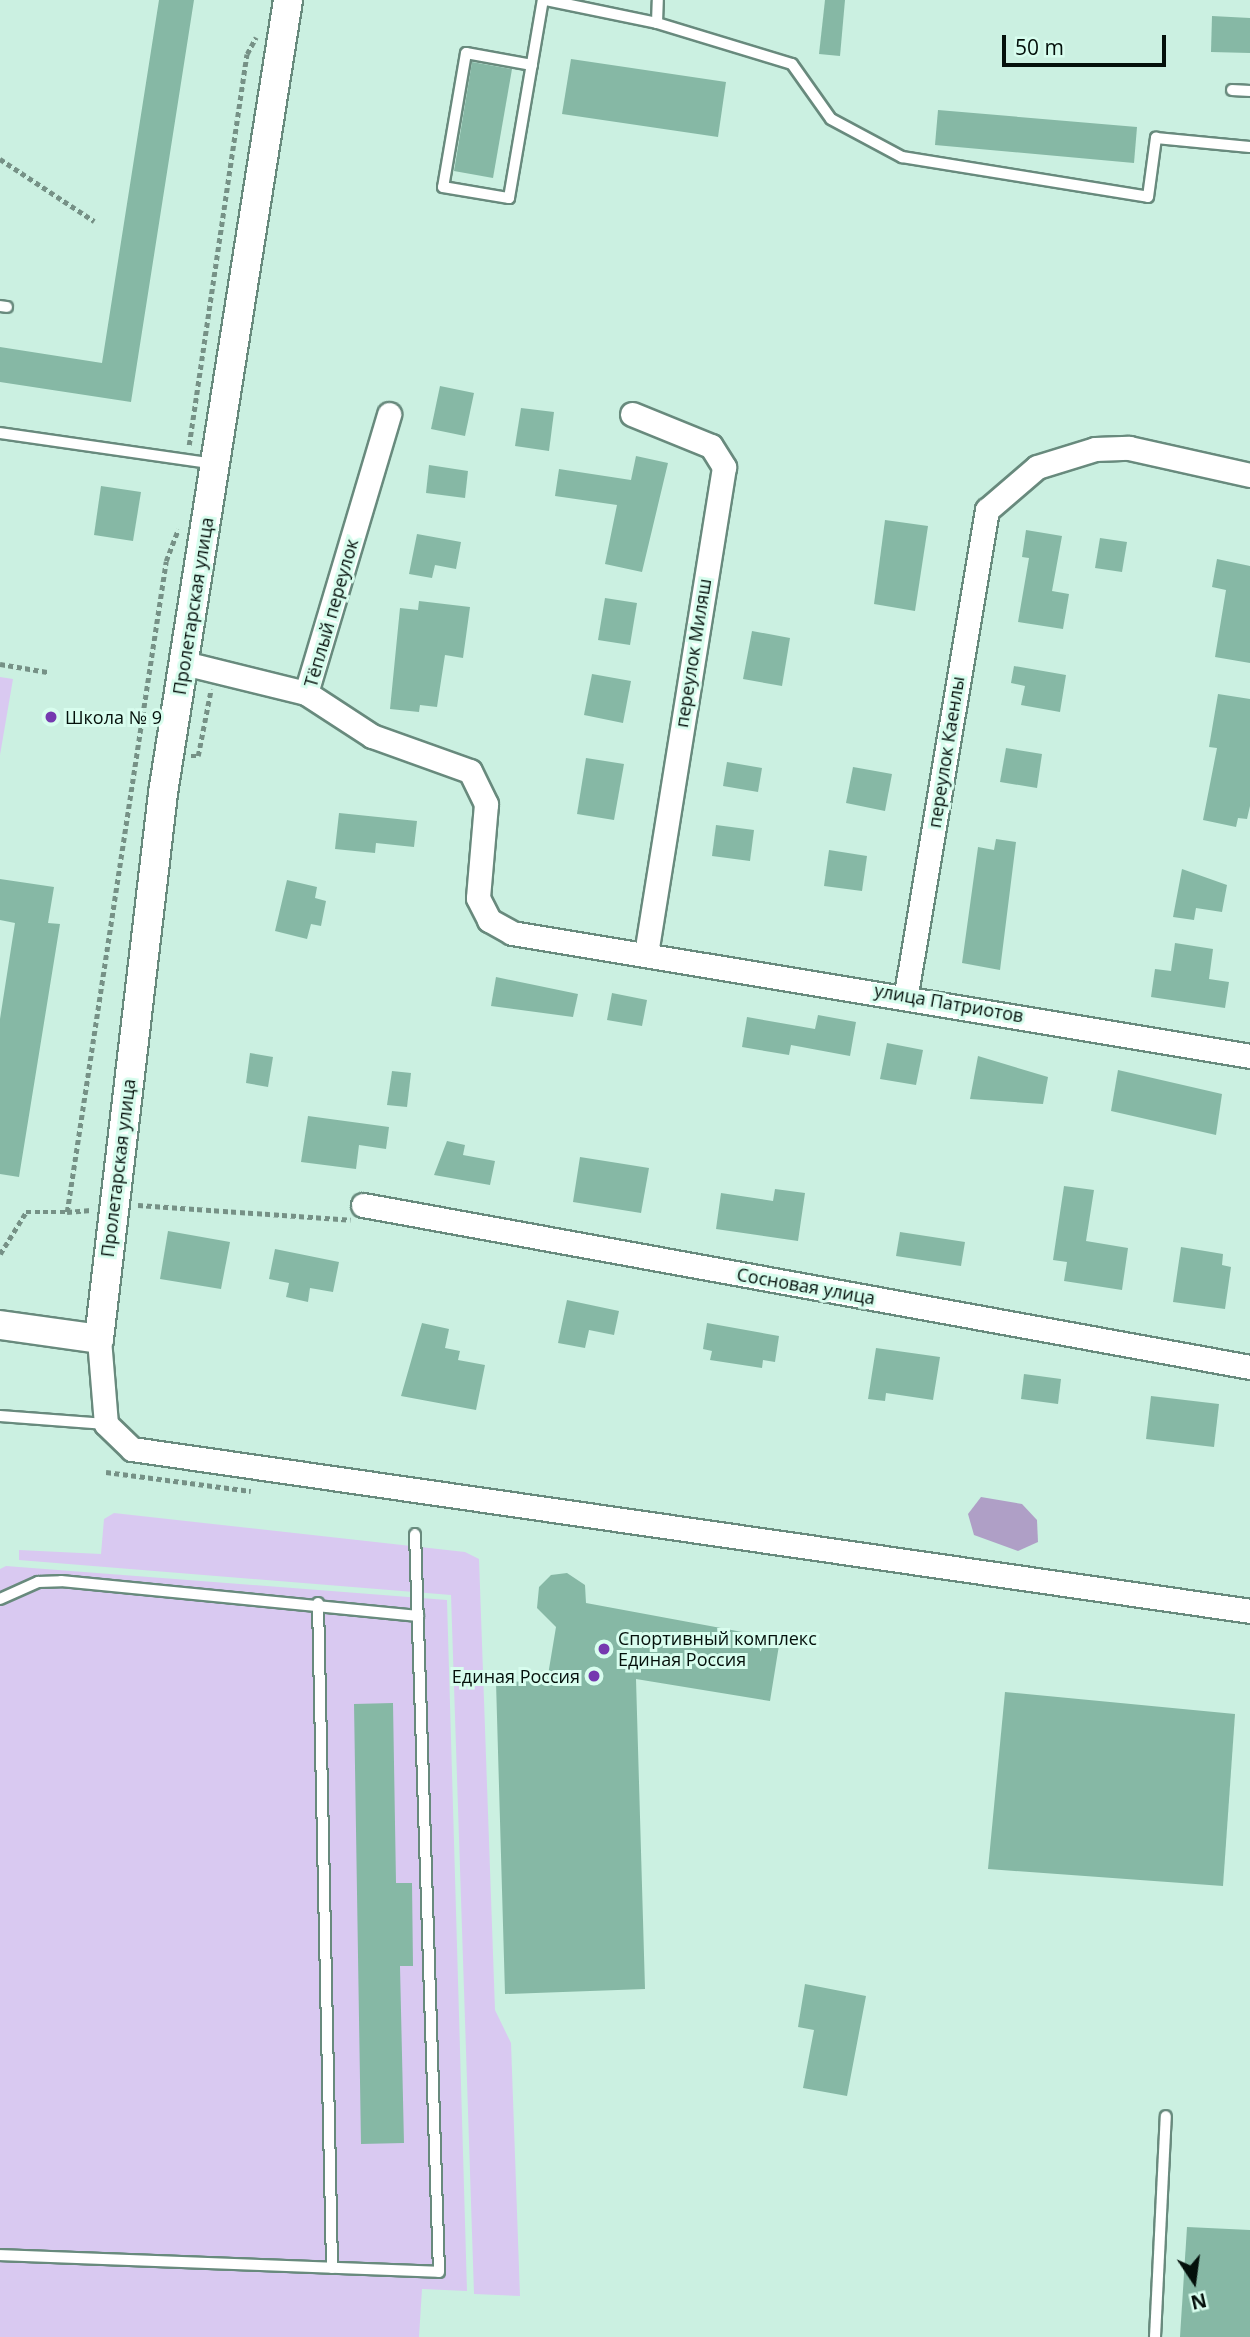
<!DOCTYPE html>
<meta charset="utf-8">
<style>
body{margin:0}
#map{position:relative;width:1250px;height:2337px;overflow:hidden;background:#cbf0e1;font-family:"Open Sans",sans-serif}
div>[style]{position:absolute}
.green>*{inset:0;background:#d9c9f1}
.forest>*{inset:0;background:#af9fc6}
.building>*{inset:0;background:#86b8a5}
.path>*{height:4.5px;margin-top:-2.25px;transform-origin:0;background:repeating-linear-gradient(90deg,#769186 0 5px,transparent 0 8.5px)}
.roads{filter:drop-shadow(2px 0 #688a7d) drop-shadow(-2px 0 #688a7d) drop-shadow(0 2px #688a7d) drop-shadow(0 -2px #688a7d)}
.service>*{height:10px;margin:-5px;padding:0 5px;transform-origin:5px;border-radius:5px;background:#fff}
.minor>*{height:23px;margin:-11.5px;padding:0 11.5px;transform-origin:11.5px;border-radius:11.5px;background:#fff}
.tertiary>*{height:28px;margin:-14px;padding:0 14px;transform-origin:14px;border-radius:14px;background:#fff}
.dots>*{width:19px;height:19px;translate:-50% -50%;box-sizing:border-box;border:4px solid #d8fdee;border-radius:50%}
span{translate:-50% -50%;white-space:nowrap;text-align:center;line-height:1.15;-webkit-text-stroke:6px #d8fdee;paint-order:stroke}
.street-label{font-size:18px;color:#04100b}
.poi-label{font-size:18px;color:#04100b}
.left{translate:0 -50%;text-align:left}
.right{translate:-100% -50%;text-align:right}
.north{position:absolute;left:1159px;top:2246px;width:70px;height:70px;-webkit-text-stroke:5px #d8fdee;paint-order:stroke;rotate:167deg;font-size:19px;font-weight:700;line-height:28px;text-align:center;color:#04100b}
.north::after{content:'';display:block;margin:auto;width:24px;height:32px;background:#04100b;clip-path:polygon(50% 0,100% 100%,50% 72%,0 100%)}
.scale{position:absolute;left:1002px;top:35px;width:164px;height:32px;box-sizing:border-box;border:4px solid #04100b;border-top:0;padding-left:9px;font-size:21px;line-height:24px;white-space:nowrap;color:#04100b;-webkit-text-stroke:5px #d8fdee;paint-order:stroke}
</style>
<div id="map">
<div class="green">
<i style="clip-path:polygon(0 677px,13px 679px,0 755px)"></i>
<i style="clip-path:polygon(114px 1513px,465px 1552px,479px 1559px,495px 2010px,511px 2043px,520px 2296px,474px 2294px,451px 1595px,19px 1560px,19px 1550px,101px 1554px,104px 1519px)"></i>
<i style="clip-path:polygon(6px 1566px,447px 1600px,467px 2291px,422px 2289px,419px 2337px,0 2337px,0 1569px)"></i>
</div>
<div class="forest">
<i style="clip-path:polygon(981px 1497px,1022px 1504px,1037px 1520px,1038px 1542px,1018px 1551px,974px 1535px,968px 1514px)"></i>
</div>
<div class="building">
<i style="clip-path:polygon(159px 0,194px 0,131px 402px,0 382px,0 347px,102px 363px)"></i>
<i style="clip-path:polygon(825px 0,845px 0,840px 56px,819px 54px)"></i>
<i style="clip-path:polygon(1212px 16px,1250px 18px,1250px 53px,1211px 52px)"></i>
<i style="clip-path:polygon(571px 59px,726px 82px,718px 137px,562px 114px)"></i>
<i style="clip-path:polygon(472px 62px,512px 69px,493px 178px,454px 171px)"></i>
<i style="clip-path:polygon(938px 110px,1137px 127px,1134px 163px,935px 145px)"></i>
<i style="clip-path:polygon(440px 386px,474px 393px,465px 436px,431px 429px)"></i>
<i style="clip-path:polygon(521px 408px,554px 412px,549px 451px,515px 446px)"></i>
<i style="clip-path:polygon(636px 456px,668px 463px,642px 572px,605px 564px,617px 505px,555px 496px,559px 469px,631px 480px)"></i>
<i style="clip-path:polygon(429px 465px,468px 471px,465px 498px,426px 493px)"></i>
<i style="clip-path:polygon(101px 486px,141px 492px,133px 541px,94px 535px)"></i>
<i style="clip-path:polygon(885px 520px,928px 526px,915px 611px,874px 604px)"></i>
<i style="clip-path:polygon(1026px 530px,1062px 536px,1052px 591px,1069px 594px,1063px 629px,1018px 622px,1029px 558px,1022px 557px)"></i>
<i style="clip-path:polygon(417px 534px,461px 542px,456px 569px,435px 565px,432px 578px,409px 574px)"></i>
<i style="clip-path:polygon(1100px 538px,1127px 542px,1122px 572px,1095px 568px)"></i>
<i style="clip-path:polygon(1217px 559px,1250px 566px,1250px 663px,1215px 657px,1226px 590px,1212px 587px)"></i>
<i style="clip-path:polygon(605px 598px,637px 603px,630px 645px,598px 640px)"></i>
<i style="clip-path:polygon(419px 601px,470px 607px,463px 658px,445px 655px,437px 707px,420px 705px,419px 712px,390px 709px,400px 608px,418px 610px)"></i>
<i style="clip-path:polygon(752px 631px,790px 638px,782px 686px,743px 679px)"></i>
<i style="clip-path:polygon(1014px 666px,1066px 675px,1060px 712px,1021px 705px,1025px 686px,1011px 683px)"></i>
<i style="clip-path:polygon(592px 674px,631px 681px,623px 723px,584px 715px)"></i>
<i style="clip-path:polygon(1218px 694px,1250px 699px,1250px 806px,1247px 819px,1238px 818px,1236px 827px,1203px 820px,1217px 748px,1209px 747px)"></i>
<i style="clip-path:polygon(1006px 748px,1042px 754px,1037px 788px,1000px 782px)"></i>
<i style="clip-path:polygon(586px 758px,624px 764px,614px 820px,577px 814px)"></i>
<i style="clip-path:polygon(727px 762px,762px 768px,758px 792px,723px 786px)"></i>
<i style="clip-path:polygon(853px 767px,892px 774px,885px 811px,846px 803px)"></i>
<i style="clip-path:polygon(339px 813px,417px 821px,414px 847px,376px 843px,375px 853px,335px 849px)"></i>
<i style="clip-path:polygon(716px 825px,754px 830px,750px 861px,712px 856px)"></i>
<i style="clip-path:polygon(996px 839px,1016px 842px,1000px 970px,962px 963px,978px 847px,994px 850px)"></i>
<i style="clip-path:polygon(829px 850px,867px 856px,862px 891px,824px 886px)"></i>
<i style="clip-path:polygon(1182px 869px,1227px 885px,1222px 912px,1196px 908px,1194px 920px,1173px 917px)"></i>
<i style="clip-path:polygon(0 879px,54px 887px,48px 923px,60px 924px,19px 1177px,0 1174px,0 1019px,15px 923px,0 920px)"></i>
<i style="clip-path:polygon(287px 880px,317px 887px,315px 898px,326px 901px,321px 926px,311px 924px,307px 939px,275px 931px)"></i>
<i style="clip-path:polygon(1175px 943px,1213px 949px,1209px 979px,1229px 982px,1225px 1008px,1151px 997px,1155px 969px,1171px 971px)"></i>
<i style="clip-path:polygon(496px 977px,578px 994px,573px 1017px,491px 1006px)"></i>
<i style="clip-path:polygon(612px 993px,647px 1000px,642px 1026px,607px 1020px)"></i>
<i style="clip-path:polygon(818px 1015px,856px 1022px,850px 1056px,791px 1045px,789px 1055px,742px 1047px,747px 1017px,815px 1029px)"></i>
<i style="clip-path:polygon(887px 1043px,923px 1050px,916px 1085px,880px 1079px)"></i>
<i style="clip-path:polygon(250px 1053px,273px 1057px,268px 1087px,246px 1083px)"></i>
<i style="clip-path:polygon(978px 1056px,1048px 1077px,1043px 1104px,970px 1099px)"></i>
<i style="clip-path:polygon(1118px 1070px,1222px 1094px,1216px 1135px,1111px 1111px)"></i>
<i style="clip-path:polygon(392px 1071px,411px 1073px,407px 1107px,387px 1105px)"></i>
<i style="clip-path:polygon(308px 1116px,389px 1127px,386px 1149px,359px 1145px,356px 1169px,301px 1162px)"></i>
<i style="clip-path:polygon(447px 1141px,465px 1145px,463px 1155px,495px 1161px,490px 1185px,434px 1175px)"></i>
<i style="clip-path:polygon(580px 1157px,649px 1168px,641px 1213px,573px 1202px)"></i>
<i style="clip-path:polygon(1064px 1186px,1094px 1190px,1086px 1241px,1128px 1248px,1122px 1290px,1064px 1281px,1067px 1262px,1053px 1260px)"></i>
<i style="clip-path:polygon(775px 1189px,805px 1193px,798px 1241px,716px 1229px,721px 1193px,773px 1201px)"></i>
<i style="clip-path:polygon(168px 1231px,230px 1242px,221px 1289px,160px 1279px)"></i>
<i style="clip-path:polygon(900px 1232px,965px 1242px,961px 1266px,896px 1256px)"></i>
<i style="clip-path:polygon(1181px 1247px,1223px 1254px,1222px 1265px,1231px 1267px,1225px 1309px,1173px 1302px)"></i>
<i style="clip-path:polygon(275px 1249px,339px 1262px,333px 1292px,310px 1288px,308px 1302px,286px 1297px,289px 1283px,269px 1279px)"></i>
<i style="clip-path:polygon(567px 1300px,619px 1311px,614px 1335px,589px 1330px,585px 1348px,558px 1343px)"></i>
<i style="clip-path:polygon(422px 1323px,449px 1329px,445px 1348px,460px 1351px,458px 1360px,485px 1365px,476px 1410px,401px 1396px)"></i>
<i style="clip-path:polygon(707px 1323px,779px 1336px,775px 1362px,763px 1360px,762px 1368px,710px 1360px,712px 1351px,703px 1349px)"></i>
<i style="clip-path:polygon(876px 1348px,940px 1357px,933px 1400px,886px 1393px,885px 1401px,868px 1399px)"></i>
<i style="clip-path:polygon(1024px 1374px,1061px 1379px,1058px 1404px,1021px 1399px)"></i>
<i style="clip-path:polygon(1151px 1396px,1219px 1404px,1214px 1447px,1146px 1439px)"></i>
<i style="clip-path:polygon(567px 1573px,585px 1585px,586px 1603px,780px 1639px,770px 1701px,636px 1679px,645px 1989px,505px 1994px,496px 1682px,547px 1681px,556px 1627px,537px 1608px,539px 1587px,551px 1575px)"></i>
<i style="clip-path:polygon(1005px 1692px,1235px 1714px,1223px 1886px,988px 1869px)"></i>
<i style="clip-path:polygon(393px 1703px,396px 1883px,412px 1883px,413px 1966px,400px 1966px,404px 2143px,361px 2144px,354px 1704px)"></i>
<i style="clip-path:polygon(805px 1984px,866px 1996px,847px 2096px,803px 2088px,814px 2030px,798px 2027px)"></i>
<i style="clip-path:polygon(1187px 2227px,1250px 2230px,1250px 2337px,1180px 2337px)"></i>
</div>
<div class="path">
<i style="left:0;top:159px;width:113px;rotate:33.4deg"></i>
<i style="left:189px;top:445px;width:395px;rotate:-81.6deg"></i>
<i style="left:247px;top:54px;width:19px;rotate:-62deg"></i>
<i style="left:0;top:664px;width:48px;rotate:9.7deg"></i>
<i style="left:191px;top:756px;width:7px"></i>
<i style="left:198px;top:756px;width:68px;rotate:-79deg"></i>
<i style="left:138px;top:1205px;width:213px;rotate:4deg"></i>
<i style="left:67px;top:1212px;width:24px;rotate:-5deg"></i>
<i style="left:0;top:1254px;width:49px;rotate:-58.2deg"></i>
<i style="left:26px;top:1212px;width:41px"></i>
<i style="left:67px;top:1212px;width:658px;rotate:-81.35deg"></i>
<i style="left:166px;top:561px;width:34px;rotate:-69deg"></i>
<i style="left:106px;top:1472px;width:146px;rotate:7.5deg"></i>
</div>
<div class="roads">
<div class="service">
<i style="left:546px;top:0;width:113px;rotate:11.7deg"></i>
<i style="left:657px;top:23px;width:141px;rotate:16.9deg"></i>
<i style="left:792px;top:64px;width:67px;rotate:54.7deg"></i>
<i style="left:831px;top:119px;width:81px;rotate:28.2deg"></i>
<i style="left:902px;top:157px;width:249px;rotate:9.2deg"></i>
<i style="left:1148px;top:197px;width:60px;rotate:-82.3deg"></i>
<i style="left:1156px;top:138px;width:94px;rotate:5.5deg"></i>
<i style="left:657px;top:23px;width:23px;rotate:-88deg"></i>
<i style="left:532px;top:65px;width:67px;rotate:-169.7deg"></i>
<i style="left:466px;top:53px;width:136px;rotate:99.7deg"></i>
<i style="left:443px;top:187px;width:67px;rotate:9.5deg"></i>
<i style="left:509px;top:198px;width:201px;rotate:-80.3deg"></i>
<i style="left:1232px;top:90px;width:18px;rotate:3deg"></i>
<i style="left:0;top:306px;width:7px;rotate:8deg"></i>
<i style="left:0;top:433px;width:217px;rotate:8.2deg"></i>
<i style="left:0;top:1416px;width:106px;rotate:4.3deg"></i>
<i style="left:0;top:1599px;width:42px;rotate:-24.1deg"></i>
<i style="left:38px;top:1582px;width:23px;rotate:-2deg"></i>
<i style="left:61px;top:1581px;width:359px;rotate:5.6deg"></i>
<i style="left:318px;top:1603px;width:665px;rotate:88.79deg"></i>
<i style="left:0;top:2255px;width:439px;rotate:2.2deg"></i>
<i style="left:439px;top:2272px;width:738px;rotate:-91.86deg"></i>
<i style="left:1155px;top:2337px;width:221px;rotate:-87.2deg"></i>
</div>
<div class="minor">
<i style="left:632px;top:414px;width:85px;rotate:22.1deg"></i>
<i style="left:711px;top:446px;width:25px;rotate:58deg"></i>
<i style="left:724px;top:467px;width:494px;rotate:99.1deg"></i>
<i style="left:184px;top:663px;width:126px;rotate:13.8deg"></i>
<i style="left:306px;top:693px;width:79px;rotate:33.1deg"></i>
<i style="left:372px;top:736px;width:104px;rotate:19.7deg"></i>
<i style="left:470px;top:771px;width:37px;rotate:64deg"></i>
<i style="left:486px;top:804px;width:94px;rotate:94.9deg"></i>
<i style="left:478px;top:898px;width:25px;rotate:63deg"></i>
<i style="left:489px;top:920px;width:26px;rotate:29deg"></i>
<i style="left:512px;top:933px;width:748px;rotate:9.46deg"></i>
<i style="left:306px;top:693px;width:291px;rotate:-73.4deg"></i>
<i style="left:906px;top:994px;width:491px;rotate:-80.5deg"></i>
<i style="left:987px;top:510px;width:66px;rotate:-40.7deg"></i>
<i style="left:1037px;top:467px;width:61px;rotate:-17.2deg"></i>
<i style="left:1095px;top:449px;width:34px;rotate:-2deg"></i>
<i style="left:1129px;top:448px;width:124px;rotate:12.6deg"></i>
<i style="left:363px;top:1205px;width:902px;rotate:10.35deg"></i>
<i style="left:99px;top:1339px;width:85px;rotate:85.3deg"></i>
<i style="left:106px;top:1424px;width:36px;rotate:44deg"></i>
<i style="left:132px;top:1449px;width:1130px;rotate:8.24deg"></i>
</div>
<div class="tertiary">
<i style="left:0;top:1325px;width:100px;rotate:8deg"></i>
<i style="left:99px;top:1339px;width:550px;rotate:-83.31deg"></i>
<i style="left:163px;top:793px;width:803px;rotate:-81.04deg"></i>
</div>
</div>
<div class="dots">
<i style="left:51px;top:717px;background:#7539af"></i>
<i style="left:604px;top:1649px;background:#7539af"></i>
<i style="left:594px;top:1676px;background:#7539af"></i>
</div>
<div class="street-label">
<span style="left:193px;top:606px;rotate:-81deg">Пролетарская улица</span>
<span style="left:331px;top:613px;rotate:-74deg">Тёплый переулок</span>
<span style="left:693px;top:653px;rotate:-81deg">переулок Миляш</span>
<span style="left:946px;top:752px;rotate:-81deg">переулок Каенлы</span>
<span style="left:949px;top:1003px;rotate:10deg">улица Патриотов</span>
<span style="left:118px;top:1168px;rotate:-83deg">Пролетарская улица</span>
<span style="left:806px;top:1286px;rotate:10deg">Сосновая улица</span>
</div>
<div class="poi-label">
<span class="left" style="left:65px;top:717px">Школа № 9</span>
<span class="left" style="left:618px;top:1649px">Спортивный комплекс<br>Единая Россия</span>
<span class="right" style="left:580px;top:1676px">Единая Россия</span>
</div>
<div class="north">N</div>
<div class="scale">50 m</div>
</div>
